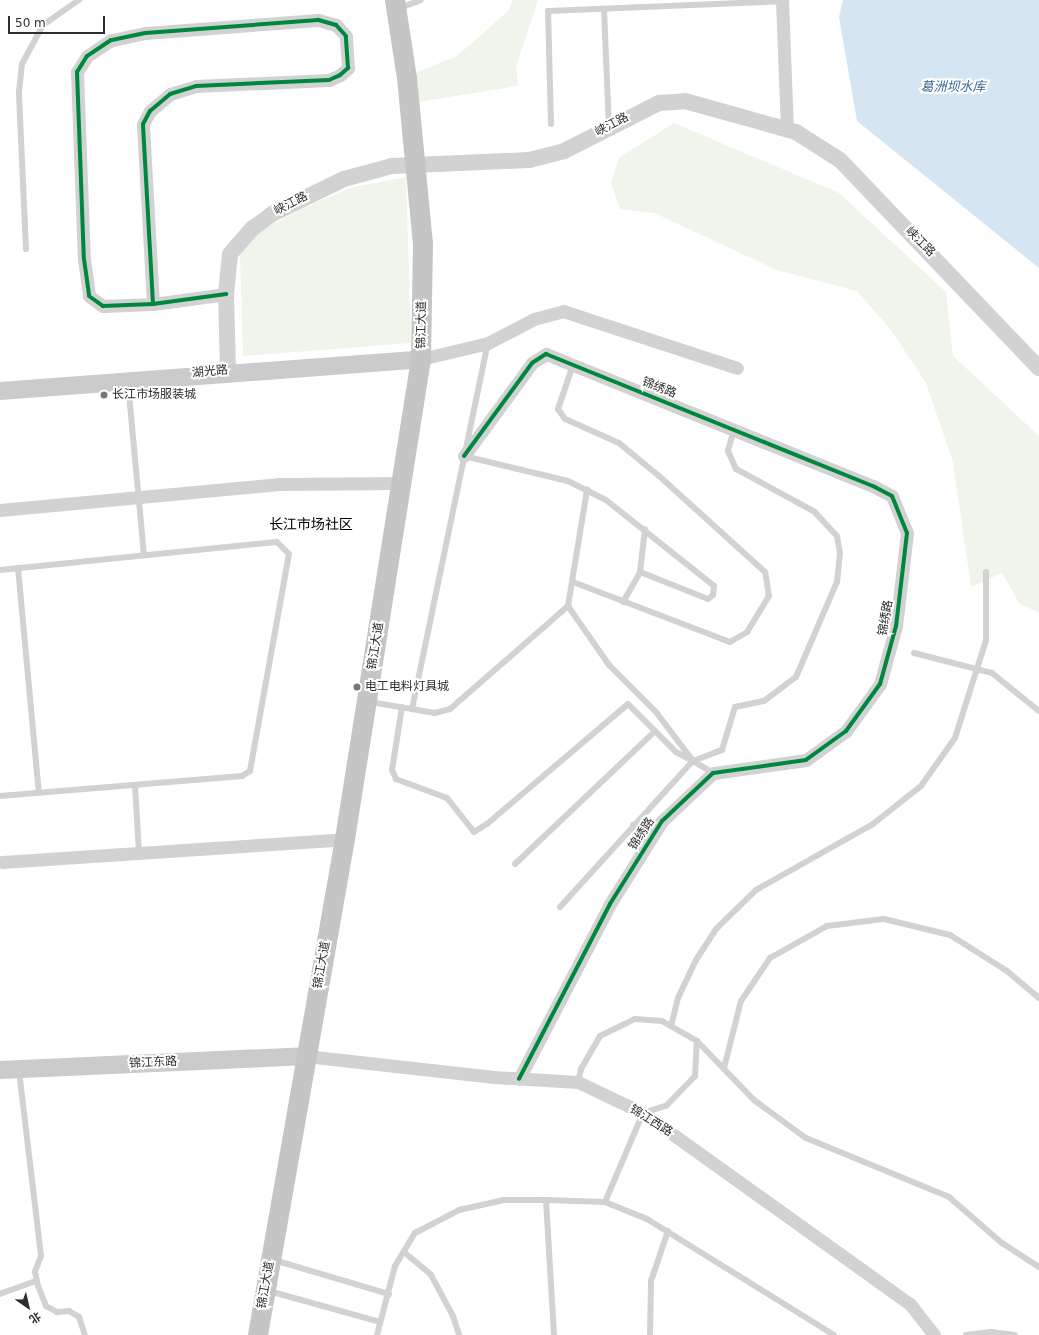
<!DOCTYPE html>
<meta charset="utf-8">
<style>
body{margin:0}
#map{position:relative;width:1039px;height:1335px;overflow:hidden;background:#fff;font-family:"DejaVu Sans","Noto Sans SC",sans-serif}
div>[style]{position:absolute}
.green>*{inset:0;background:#eff5ea}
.water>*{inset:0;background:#d6e5f2}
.service>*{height:6px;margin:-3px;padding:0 3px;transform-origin:3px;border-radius:3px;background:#d2d2d2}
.minor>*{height:13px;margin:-6.5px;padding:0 6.5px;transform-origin:6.5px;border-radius:6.5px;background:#d2d2d2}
.tertiary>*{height:16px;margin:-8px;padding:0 8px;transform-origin:8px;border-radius:8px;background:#d2d2d2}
.secondary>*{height:18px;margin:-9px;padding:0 9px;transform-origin:9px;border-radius:9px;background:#cbcbcb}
.primary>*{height:20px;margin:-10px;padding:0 10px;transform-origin:10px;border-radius:10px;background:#c5c5c5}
.primary-bridge>*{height:20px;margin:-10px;padding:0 10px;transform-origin:10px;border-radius:10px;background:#c5c5c5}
.cycleway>*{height:4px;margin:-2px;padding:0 2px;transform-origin:2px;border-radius:2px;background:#00873e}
.dots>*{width:11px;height:11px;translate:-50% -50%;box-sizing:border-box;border:2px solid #fff;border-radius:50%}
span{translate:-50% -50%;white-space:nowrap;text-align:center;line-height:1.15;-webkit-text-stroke:4px #fff;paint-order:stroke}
.street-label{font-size:12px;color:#2d2d2d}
.poi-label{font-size:12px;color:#2d2d2d}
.left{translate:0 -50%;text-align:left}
.water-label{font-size:13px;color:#376893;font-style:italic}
.quarter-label{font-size:14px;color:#000}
.north{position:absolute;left:8px;top:1287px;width:40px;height:40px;-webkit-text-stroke:3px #fff;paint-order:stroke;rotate:146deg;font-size:11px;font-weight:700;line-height:16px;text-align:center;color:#2d2d2d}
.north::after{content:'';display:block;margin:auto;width:14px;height:18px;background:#2d2d2d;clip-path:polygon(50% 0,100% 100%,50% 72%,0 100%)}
.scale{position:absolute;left:8px;top:16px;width:97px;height:18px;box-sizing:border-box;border:2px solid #2d2d2d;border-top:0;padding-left:5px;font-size:12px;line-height:14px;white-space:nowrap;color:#2d2d2d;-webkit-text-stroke:3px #fff;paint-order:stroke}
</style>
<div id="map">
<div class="green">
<i style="clip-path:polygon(513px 0,538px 0,516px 66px,518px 86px,418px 102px,417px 72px,457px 56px,508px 11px)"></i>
<i style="clip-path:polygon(674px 123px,839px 193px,946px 292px,953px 356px,1039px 436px,1039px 613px,1019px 603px,1002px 573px,971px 587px,953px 462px,926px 383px,891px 330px,857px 291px,777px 270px,654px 213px,620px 209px,611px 183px,619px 158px)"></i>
<i style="clip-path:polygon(406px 177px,411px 343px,243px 356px,240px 253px,260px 232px,293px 213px,349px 188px)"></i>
</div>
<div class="water">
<i style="clip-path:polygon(843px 0,1039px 0,1039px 268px,857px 121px,839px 17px)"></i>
</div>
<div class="service">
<i style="left:400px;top:8px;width:22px;rotate:-21deg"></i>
<i style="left:604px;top:9px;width:118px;rotate:87.6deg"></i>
<i style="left:551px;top:124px;width:113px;rotate:-91.5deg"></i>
<i style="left:548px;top:11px;width:234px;rotate:-2.4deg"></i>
<i style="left:26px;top:249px;width:157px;rotate:-92.6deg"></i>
<i style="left:19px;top:92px;width:28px;rotate:-84deg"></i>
<i style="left:22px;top:64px;width:44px;rotate:-61.7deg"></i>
<i style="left:43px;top:25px;width:44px;rotate:-34.8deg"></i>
<i style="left:128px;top:383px;width:172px;rotate:84.7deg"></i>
<i style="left:464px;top:456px;width:107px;rotate:13.5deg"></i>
<i style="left:568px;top:481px;width:42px;rotate:26.6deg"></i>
<i style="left:606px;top:500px;width:138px;rotate:38.5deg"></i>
<i style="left:714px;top:586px;width:9px;rotate:96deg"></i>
<i style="left:713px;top:595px;width:6px;rotate:141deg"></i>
<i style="left:708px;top:599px;width:73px;rotate:-158.3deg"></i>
<i style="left:18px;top:568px;width:226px;rotate:84.7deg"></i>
<i style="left:0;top:570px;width:278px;rotate:-5.8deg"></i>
<i style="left:277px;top:542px;width:17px;rotate:45deg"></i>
<i style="left:289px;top:554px;width:220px;rotate:100.2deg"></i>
<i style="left:250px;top:771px;width:9px;rotate:148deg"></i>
<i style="left:242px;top:776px;width:243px;rotate:175.3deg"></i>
<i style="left:573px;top:582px;width:168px;rotate:20.9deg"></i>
<i style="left:730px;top:642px;width:20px;rotate:-30deg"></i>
<i style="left:747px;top:632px;width:42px;rotate:-58.6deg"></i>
<i style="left:769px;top:596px;width:24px;rotate:-99deg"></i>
<i style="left:765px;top:572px;width:143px;rotate:-137.8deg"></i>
<i style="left:659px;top:476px;width:52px;rotate:-140.5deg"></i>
<i style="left:619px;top:443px;width:59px;rotate:-156deg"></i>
<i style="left:565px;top:419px;width:12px;rotate:-125deg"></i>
<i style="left:558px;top:409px;width:46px;rotate:-71.2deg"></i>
<i style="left:623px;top:602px;width:34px;rotate:-60deg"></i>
<i style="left:640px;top:572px;width:43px;rotate:-83.4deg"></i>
<i style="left:568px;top:606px;width:72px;rotate:55.2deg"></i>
<i style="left:609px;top:665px;width:66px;rotate:45deg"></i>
<i style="left:656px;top:712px;width:61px;rotate:52.9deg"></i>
<i style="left:693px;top:761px;width:23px;rotate:31deg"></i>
<i style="left:914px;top:653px;width:81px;rotate:14.4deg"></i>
<i style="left:992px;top:673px;width:60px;rotate:39deg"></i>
<i style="left:370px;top:702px;width:43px;rotate:9.5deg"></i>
<i style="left:412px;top:709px;width:374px;rotate:-78.3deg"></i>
<i style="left:402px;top:707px;width:64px;rotate:99deg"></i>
<i style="left:392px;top:770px;width:10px;rotate:66deg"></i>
<i style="left:396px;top:779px;width:54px;rotate:20.4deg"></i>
<i style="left:447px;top:798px;width:43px;rotate:51.5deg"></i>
<i style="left:474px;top:832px;width:15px;rotate:-32deg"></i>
<i style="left:487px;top:824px;width:185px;rotate:-40.4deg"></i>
<i style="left:628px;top:704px;width:68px;rotate:45deg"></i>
<i style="left:676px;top:752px;width:19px;rotate:28deg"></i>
<i style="left:412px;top:709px;width:23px;rotate:10deg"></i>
<i style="left:435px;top:713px;width:16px;rotate:-15deg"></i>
<i style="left:450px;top:709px;width:157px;rotate:-41.1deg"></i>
<i style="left:568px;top:606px;width:118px;rotate:-80.7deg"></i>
<i style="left:135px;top:785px;width:68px;rotate:86.6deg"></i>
<i style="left:633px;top:825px;width:23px;rotate:38deg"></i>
<i style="left:515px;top:864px;width:193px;rotate:-43.5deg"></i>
<i style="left:560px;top:907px;width:197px;rotate:-47.7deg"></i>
<i style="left:693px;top:761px;width:31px;rotate:-21deg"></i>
<i style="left:722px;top:750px;width:45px;rotate:-73.2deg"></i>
<i style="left:735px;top:707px;width:30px;rotate:-12deg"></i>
<i style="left:764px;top:701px;width:40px;rotate:-37deg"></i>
<i style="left:796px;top:677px;width:103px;rotate:-66.7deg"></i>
<i style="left:837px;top:582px;width:29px;rotate:-84deg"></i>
<i style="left:840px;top:553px;width:17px;rotate:-100deg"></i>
<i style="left:837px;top:536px;width:33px;rotate:-133deg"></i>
<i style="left:815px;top:512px;width:90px;rotate:-151.4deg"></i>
<i style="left:736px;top:469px;width:20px;rotate:-114deg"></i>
<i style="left:728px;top:451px;width:23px;rotate:-75deg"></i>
<i style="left:671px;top:1026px;width:29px;rotate:-76deg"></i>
<i style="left:678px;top:998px;width:42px;rotate:-64.7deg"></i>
<i style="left:696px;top:960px;width:37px;rotate:-57deg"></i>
<i style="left:716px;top:929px;width:56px;rotate:-44.3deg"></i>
<i style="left:756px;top:890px;width:134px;rotate:-29.4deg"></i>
<i style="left:873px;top:824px;width:61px;rotate:-38.4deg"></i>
<i style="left:921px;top:786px;width:59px;rotate:-54.7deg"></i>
<i style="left:955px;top:738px;width:103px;rotate:-72.4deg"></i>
<i style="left:986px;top:640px;width:68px;rotate:-90deg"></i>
<i style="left:724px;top:1068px;width:69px;rotate:-75.8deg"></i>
<i style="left:741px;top:1001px;width:52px;rotate:-56deg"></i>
<i style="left:770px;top:958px;width:65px;rotate:-29.3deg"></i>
<i style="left:827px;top:926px;width:57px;rotate:-7deg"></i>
<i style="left:884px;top:919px;width:68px;rotate:13.6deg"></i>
<i style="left:950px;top:935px;width:67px;rotate:32.3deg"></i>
<i style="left:1007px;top:971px;width:42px;rotate:40.2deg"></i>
<i style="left:19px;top:1071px;width:186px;rotate:83.2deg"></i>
<i style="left:41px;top:1256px;width:17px;rotate:111deg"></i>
<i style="left:35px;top:1272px;width:14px;rotate:78deg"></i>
<i style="left:38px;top:1286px;width:22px;rotate:68deg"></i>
<i style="left:46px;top:1306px;width:13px;rotate:29deg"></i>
<i style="left:57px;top:1312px;width:12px;rotate:-5deg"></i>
<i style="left:69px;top:1311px;width:12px;rotate:31deg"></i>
<i style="left:79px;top:1317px;width:19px;rotate:72deg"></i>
<i style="left:578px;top:1082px;width:13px;rotate:-77deg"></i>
<i style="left:581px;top:1069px;width:38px;rotate:-60deg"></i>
<i style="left:600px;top:1036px;width:39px;rotate:-26deg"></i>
<i style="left:635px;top:1019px;width:27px;rotate:4deg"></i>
<i style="left:662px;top:1021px;width:40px;rotate:29.7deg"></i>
<i style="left:697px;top:1041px;width:82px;rotate:46deg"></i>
<i style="left:754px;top:1100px;width:64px;rotate:36.2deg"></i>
<i style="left:806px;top:1138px;width:155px;rotate:22.4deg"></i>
<i style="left:949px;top:1197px;width:70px;rotate:41deg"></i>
<i style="left:1002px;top:1243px;width:44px;rotate:33deg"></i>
<i style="left:546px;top:1200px;width:135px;rotate:86.6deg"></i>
<i style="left:605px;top:1202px;width:97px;rotate:-66.9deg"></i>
<i style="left:643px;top:1113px;width:25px;rotate:-18deg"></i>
<i style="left:667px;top:1105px;width:40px;rotate:-46deg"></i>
<i style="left:695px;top:1076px;width:35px;rotate:-87deg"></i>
<i style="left:404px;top:1252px;width:35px;rotate:40deg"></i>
<i style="left:431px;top:1275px;width:47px;rotate:61.8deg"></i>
<i style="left:453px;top:1316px;width:20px;rotate:72deg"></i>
<i style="left:274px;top:1260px;width:120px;rotate:16.5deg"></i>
<i style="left:269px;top:1291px;width:115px;rotate:15.6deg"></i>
<i style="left:0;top:1294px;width:38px;rotate:-20deg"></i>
<i style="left:377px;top:1335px;width:71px;rotate:-75.4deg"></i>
<i style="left:395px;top:1266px;width:39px;rotate:-59deg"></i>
<i style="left:415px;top:1233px;width:50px;rotate:-27.6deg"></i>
<i style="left:459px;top:1210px;width:46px;rotate:-12.5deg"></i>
<i style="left:504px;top:1200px;width:42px"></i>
<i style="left:546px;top:1200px;width:59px;rotate:1.9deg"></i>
<i style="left:605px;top:1202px;width:45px;rotate:22deg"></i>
<i style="left:647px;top:1219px;width:220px;rotate:31.8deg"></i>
<i style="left:650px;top:1335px;width:54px;rotate:-88.9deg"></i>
<i style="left:651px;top:1281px;width:53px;rotate:-71.2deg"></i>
<i style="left:966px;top:1335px;width:25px;rotate:-7deg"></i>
<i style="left:991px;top:1332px;width:24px;rotate:7deg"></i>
</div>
<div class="minor">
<i style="left:782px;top:0;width:130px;rotate:87.8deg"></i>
<i style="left:153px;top:304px;width:180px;rotate:-93.2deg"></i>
<i style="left:143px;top:124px;width:15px;rotate:-62deg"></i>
<i style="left:150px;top:111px;width:26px;rotate:-40deg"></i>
<i style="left:170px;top:94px;width:27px;rotate:-17deg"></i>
<i style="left:196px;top:86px;width:133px;rotate:-2.6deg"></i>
<i style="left:329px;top:80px;width:12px;rotate:-24deg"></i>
<i style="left:340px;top:75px;width:11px;rotate:-41deg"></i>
<i style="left:348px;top:68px;width:32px;rotate:-94deg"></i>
<i style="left:346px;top:36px;width:15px;rotate:-132deg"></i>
<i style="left:336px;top:25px;width:19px;rotate:-164deg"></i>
<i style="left:318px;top:20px;width:173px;rotate:175.7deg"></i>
<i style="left:145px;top:33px;width:35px;rotate:168deg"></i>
<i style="left:111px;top:40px;width:29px;rotate:146deg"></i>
<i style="left:87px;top:56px;width:19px;rotate:122deg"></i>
<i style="left:77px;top:72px;width:187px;rotate:87.9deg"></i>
<i style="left:84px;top:259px;width:37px;rotate:82deg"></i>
<i style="left:89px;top:296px;width:17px;rotate:36deg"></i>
<i style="left:103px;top:306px;width:50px;rotate:-2.3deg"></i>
<i style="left:153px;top:304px;width:74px;rotate:-7.8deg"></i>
<i style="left:421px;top:359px;width:69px;rotate:-13.4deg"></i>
<i style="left:488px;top:343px;width:52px;rotate:-27.6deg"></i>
<i style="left:534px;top:319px;width:30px;rotate:-15deg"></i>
<i style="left:563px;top:311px;width:183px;rotate:18.1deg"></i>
<i style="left:464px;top:456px;width:115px;rotate:-53.8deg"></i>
<i style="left:532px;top:363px;width:17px;rotate:-33deg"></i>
<i style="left:546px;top:354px;width:353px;rotate:22deg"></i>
<i style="left:873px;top:486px;width:21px;rotate:28deg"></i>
<i style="left:892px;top:496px;width:40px;rotate:68deg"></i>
<i style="left:907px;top:533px;width:94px;rotate:96.7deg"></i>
<i style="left:896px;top:626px;width:60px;rotate:105.4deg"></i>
<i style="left:880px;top:684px;width:58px;rotate:125.9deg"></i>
<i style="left:846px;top:731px;width:49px;rotate:144.1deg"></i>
<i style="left:806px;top:760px;width:94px;rotate:172deg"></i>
<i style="left:713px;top:773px;width:70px;rotate:136.7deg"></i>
<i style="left:662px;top:821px;width:98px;rotate:122.1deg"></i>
<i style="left:610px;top:904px;width:197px;rotate:117.5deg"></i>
<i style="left:0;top:510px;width:281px;rotate:-5.3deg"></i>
<i style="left:280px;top:484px;width:121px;rotate:-0.5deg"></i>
<i style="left:2px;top:862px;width:344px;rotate:-3.8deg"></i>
<i style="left:306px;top:1056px;width:189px;rotate:6.4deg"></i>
<i style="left:494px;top:1077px;width:84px;rotate:3.4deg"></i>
<i style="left:578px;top:1082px;width:72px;rotate:25.5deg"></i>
<i style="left:643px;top:1113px;width:328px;rotate:35.6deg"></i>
<i style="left:910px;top:1304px;width:39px;rotate:52deg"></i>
</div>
<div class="tertiary">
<i style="left:228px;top:371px;width:77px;rotate:-91.5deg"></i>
<i style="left:226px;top:294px;width:40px;rotate:-84.3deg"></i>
<i style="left:230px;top:254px;width:35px;rotate:-49deg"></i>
<i style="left:253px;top:228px;width:24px;rotate:-36deg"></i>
<i style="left:272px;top:214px;width:80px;rotate:-25.9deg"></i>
<i style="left:344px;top:179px;width:50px;rotate:-15.2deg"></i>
<i style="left:392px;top:166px;width:137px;rotate:-2.5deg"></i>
<i style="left:529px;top:160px;width:36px;rotate:-14deg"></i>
<i style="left:564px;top:151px;width:106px;rotate:-26.8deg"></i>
<i style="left:659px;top:103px;width:26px;rotate:-4deg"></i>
<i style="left:685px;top:101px;width:115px;rotate:15.6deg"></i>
<i style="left:796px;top:132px;width:52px;rotate:32.5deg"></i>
<i style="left:840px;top:160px;width:288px;rotate:46.3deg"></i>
</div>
<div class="secondary">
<i style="left:0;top:391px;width:422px;rotate:-4.3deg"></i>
<i style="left:0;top:1070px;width:306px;rotate:-2.6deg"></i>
</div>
<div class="primary">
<i style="left:395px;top:0;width:79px;rotate:81.3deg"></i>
<i style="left:258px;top:1335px;width:504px;rotate:-80.05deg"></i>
<i style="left:345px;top:839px;width:486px;rotate:-81deg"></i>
<i style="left:421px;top:359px;width:116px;rotate:-89deg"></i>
</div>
<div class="primary-bridge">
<i style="left:407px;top:78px;width:166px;rotate:84.5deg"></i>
</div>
<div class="cycleway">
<i style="left:153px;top:304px;width:180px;rotate:-93.2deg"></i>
<i style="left:143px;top:124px;width:15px;rotate:-62deg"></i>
<i style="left:150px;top:111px;width:26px;rotate:-40deg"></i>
<i style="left:170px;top:94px;width:27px;rotate:-17deg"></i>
<i style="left:196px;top:86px;width:133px;rotate:-2.6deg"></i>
<i style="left:329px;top:80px;width:12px;rotate:-24deg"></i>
<i style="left:340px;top:75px;width:11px;rotate:-41deg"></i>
<i style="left:348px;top:68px;width:32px;rotate:-94deg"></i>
<i style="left:346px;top:36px;width:15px;rotate:-132deg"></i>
<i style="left:336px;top:25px;width:19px;rotate:-164deg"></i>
<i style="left:318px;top:20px;width:173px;rotate:175.7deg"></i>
<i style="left:145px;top:33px;width:35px;rotate:168deg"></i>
<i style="left:111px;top:40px;width:29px;rotate:146deg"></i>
<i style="left:87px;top:56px;width:19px;rotate:122deg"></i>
<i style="left:77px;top:72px;width:187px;rotate:87.9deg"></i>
<i style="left:84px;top:259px;width:37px;rotate:82deg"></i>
<i style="left:89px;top:296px;width:17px;rotate:36deg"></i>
<i style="left:103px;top:306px;width:50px;rotate:-2.3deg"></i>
<i style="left:153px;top:304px;width:74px;rotate:-7.8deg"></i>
<i style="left:464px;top:456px;width:115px;rotate:-53.8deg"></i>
<i style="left:532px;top:363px;width:17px;rotate:-33deg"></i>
<i style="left:546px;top:354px;width:353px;rotate:22deg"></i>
<i style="left:873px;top:486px;width:21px;rotate:28deg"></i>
<i style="left:892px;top:496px;width:40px;rotate:68deg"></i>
<i style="left:907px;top:533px;width:94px;rotate:96.7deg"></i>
<i style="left:896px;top:626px;width:60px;rotate:105.4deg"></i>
<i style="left:880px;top:684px;width:58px;rotate:125.9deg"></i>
<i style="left:846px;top:731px;width:49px;rotate:144.1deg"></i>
<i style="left:806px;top:760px;width:94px;rotate:172deg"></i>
<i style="left:713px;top:773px;width:70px;rotate:136.7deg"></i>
<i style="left:662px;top:821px;width:98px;rotate:122.1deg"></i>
<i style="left:610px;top:904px;width:197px;rotate:117.5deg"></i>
</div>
<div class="dots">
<i style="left:104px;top:395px;background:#767676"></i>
<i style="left:357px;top:687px;background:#767676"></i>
</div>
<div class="street-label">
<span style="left:612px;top:125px;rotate:-28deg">峡江路</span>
<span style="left:291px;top:204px;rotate:-27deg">峡江路</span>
<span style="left:920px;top:242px;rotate:45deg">峡江路</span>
<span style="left:422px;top:325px;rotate:-89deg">锦江大道</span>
<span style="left:210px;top:372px;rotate:-5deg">湖光路</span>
<span style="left:659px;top:388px;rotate:22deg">锦绣路</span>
<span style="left:886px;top:618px;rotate:-80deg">锦绣路</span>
<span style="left:376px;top:646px;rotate:-81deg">锦江大道</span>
<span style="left:642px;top:834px;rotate:-57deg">锦绣路</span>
<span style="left:322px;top:965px;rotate:-80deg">锦江大道</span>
<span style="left:153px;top:1063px;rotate:-3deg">锦江东路</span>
<span style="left:651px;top:1121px;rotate:32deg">锦江西路</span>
<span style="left:266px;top:1285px;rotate:-80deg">锦江大道</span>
</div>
<div class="poi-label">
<span class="left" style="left:112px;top:395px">长江市场服装城</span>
<span class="left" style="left:365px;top:687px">电工电料灯具城</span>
</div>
<div class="water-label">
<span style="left:953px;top:87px">葛洲坝水库</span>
</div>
<div class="quarter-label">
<span style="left:311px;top:524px">长江市场社区</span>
</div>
<div class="north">北</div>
<div class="scale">50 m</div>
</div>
